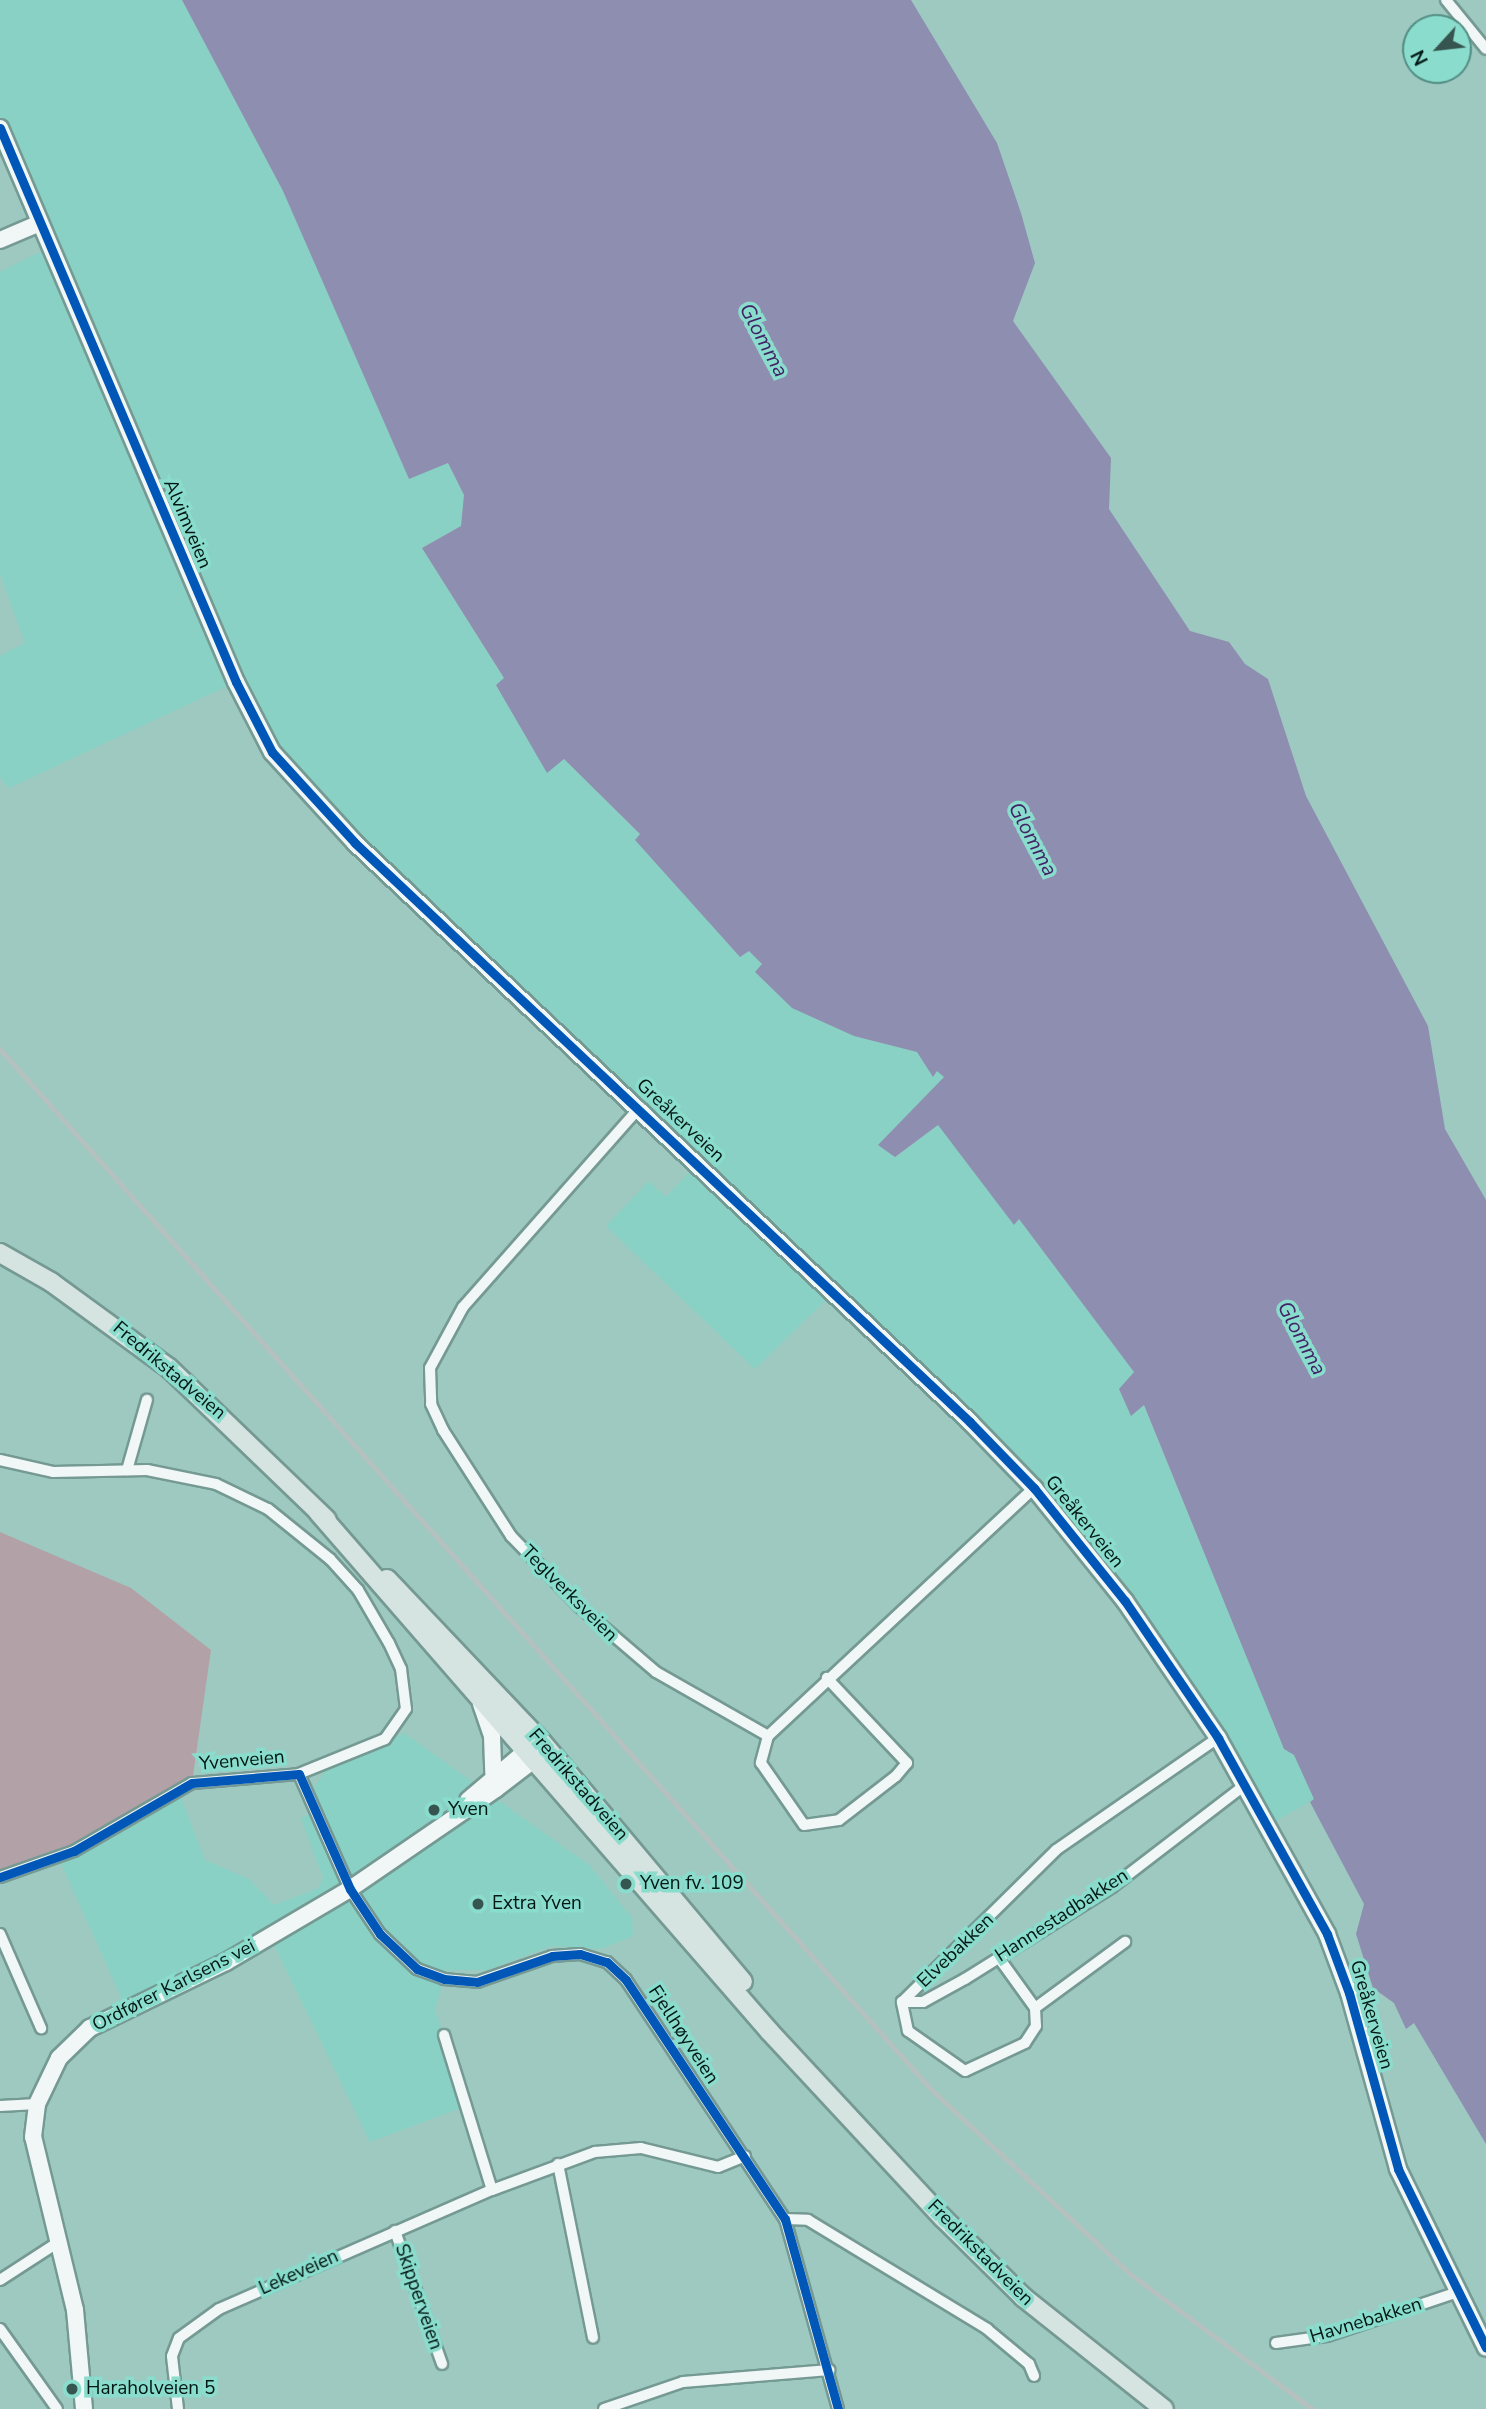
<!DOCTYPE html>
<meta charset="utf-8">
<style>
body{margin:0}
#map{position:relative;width:1486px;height:2409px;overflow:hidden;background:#9dc9c1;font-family:"Nunito Sans",sans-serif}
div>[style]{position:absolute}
.built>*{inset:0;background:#89d1c4}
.forest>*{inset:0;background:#b2a2a8}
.water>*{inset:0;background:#8e8eb1}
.roads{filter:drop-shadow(2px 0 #759993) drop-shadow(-2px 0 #759993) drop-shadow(0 2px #759993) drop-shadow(0 -2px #759993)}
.street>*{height:10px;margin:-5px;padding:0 5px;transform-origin:5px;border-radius:5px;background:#f0f7f6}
.secondary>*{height:16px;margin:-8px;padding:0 8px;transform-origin:8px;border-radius:8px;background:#f0f7f6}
.primary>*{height:18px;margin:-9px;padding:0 9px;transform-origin:9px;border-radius:9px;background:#d6e4e1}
.rail>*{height:4.5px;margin:-2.25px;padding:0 2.25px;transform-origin:2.25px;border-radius:2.25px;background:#b4c1be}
.cycleway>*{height:9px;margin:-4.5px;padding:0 4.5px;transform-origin:4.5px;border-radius:4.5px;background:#0057b8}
.dots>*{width:19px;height:19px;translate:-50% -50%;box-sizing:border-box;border:4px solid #8adccd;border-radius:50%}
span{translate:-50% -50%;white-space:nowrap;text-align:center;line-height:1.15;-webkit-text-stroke:7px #8adccd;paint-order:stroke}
.street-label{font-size:19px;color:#001713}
.poi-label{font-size:19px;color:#001713}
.left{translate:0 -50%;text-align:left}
.water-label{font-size:21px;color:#412366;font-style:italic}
.north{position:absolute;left:1402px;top:14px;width:70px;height:70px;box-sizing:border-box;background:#8adccd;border:2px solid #538d83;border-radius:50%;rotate:243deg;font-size:19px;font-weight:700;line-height:28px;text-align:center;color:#001713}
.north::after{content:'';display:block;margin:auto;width:24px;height:32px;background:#375550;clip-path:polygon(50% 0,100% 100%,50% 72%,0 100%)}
</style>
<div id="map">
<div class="built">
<i style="clip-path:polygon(0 0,182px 0,283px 191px,409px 479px,448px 462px,464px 495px,461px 526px,422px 548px,504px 679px,496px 685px,547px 772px,563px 758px,640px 835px,635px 840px,740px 957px,749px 951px,762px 964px,755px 972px,792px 1008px,854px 1036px,917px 1052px,933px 1077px,937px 1071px,945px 1077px,918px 1108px,896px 1157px,938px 1125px,1014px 1224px,1019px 1219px,1134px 1372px,1119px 1389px,1131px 1415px,1143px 1404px,1284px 1748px,1294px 1755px,1314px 1799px,1269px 1825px,1084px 1548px,834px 1292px,755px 1369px,606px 1226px,649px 1181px,666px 1197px,698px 1163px,396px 881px,272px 752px,236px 682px,9px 788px,0 777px,0 656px,25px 643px,0 574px,0 272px,50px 247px,0 128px)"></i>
<i style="clip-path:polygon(404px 1733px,589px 1865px,632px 1918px,633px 1936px,601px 1949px,551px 1946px,487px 1970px,446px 1970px,435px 2010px,466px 2106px,370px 2142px,270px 1937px,127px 2010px,58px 1857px,178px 1790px,205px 1860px,249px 1879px,274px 1905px,319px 1888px,323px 1878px,301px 1818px,322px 1809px,314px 1788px,324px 1772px)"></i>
</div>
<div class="forest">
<i style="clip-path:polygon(0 1532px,131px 1588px,211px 1650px,192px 1783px,119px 1828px,0 1877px)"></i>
</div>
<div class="water">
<i style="clip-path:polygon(182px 0,911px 0,997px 143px,1021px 213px,1035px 263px,1013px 321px,1111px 458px,1109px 509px,1190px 631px,1229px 642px,1245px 664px,1268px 679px,1306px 796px,1428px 1026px,1445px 1129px,1486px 1200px,1486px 2144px,1414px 2023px,1406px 2029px,1394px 2003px,1373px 1988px,1356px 1934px,1364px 1904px,1310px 1802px,1314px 1799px,1294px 1755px,1284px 1749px,1144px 1405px,1131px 1416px,1119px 1389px,1134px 1372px,1019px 1219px,1014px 1225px,938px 1125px,895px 1157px,878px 1145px,944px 1077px,937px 1071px,933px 1077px,917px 1052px,854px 1036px,792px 1008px,755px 972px,762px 964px,749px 951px,740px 957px,635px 840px,640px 834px,564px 759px,547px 773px,496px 685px,504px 678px,422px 548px,461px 526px,464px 495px,448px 463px,409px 479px,283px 191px)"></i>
</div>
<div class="roads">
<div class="street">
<i style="left:1446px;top:0;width:63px;rotate:50.8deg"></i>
<i style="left:640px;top:1107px;width:267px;rotate:131.5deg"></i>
<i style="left:463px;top:1307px;width:69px;rotate:118.4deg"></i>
<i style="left:430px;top:1368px;width:36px;rotate:88deg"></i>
<i style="left:431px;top:1404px;width:29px;rotate:65deg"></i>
<i style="left:443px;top:1430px;width:126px;rotate:57.3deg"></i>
<i style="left:511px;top:1536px;width:99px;rotate:45.8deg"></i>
<i style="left:580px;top:1607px;width:100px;rotate:40.5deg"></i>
<i style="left:656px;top:1672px;width:129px;rotate:29.7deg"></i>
<i style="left:768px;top:1736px;width:364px;rotate:-43deg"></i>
<i style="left:0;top:1460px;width:54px;rotate:12.8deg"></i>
<i style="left:53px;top:1472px;width:94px;rotate:-1.2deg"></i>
<i style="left:147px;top:1470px;width:70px;rotate:11.5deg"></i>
<i style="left:216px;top:1484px;width:58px;rotate:25.7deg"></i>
<i style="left:268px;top:1509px;width:80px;rotate:38.9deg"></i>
<i style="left:330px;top:1559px;width:42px;rotate:47.9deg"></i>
<i style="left:358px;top:1590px;width:61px;rotate:59.7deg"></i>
<i style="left:389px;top:1643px;width:29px;rotate:65deg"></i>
<i style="left:401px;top:1669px;width:40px;rotate:82.9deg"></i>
<i style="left:406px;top:1709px;width:37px;rotate:125deg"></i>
<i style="left:385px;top:1739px;width:93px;rotate:157.9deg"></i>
<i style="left:127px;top:1470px;width:73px;rotate:-74.1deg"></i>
<i style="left:768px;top:1736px;width:28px;rotate:105deg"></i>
<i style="left:761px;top:1763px;width:75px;rotate:55.3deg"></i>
<i style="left:804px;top:1825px;width:35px;rotate:-8deg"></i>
<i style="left:839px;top:1820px;width:72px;rotate:-37.7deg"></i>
<i style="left:896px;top:1776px;width:17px;rotate:-50deg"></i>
<i style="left:907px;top:1763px;width:117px;rotate:-133.3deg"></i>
<i style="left:0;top:1877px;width:78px;rotate:-19.4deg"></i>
<i style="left:74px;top:1851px;width:136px;rotate:-30deg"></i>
<i style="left:192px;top:1783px;width:107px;rotate:-4.8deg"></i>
<i style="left:299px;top:1774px;width:126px;rotate:66.1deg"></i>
<i style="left:350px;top:1889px;width:54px;rotate:56.3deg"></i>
<i style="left:380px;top:1934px;width:51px;rotate:43.4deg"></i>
<i style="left:417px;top:1969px;width:29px;rotate:20deg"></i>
<i style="left:444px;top:1979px;width:33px;rotate:5deg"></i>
<i style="left:477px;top:1982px;width:79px;rotate:-19.1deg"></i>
<i style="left:552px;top:1956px;width:28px;rotate:-4deg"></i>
<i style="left:580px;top:1954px;width:28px;rotate:17deg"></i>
<i style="left:607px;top:1962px;width:26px;rotate:43deg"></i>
<i style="left:626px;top:1980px;width:287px;rotate:56.4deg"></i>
<i style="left:785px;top:2219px;width:197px;rotate:74.4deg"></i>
<i style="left:0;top:1934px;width:103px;rotate:66.4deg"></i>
<i style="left:999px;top:1958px;width:62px;rotate:54.2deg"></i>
<i style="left:1035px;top:2008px;width:18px;rotate:87deg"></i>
<i style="left:1036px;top:2026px;width:20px;rotate:123deg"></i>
<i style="left:1025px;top:2043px;width:66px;rotate:155deg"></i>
<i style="left:965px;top:2071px;width:70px;rotate:-144.9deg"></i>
<i style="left:908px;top:2031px;width:30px;rotate:-102deg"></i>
<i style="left:902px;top:2002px;width:216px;rotate:-44.6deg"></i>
<i style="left:1056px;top:1850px;width:197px;rotate:-34.7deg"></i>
<i style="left:902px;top:2002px;width:21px"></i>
<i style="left:923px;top:2002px;width:48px;rotate:-28.7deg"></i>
<i style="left:965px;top:1979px;width:173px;rotate:-32deg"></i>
<i style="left:1112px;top:1887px;width:169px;rotate:-37.5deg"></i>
<i style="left:1035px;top:2008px;width:112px;rotate:-36.3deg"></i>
<i style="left:444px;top:2035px;width:162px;rotate:72.8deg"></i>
<i style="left:0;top:2106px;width:37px;rotate:-3deg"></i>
<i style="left:558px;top:2164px;width:177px;rotate:78.6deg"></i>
<i style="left:785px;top:2219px;width:23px;rotate:2deg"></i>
<i style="left:808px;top:2220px;width:210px;rotate:31.3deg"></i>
<i style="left:987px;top:2329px;width:55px;rotate:39.8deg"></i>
<i style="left:1029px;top:2364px;width:13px;rotate:67deg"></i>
<i style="left:395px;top:2231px;width:141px;rotate:70.5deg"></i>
<i style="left:0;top:2280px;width:68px;rotate:-33deg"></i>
<i style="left:0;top:2329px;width:98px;rotate:54.5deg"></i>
<i style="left:1276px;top:2343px;width:51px;rotate:-7.8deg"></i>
<i style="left:1327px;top:2336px;width:135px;rotate:-18.6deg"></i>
<i style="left:178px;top:2409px;width:53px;rotate:-96.5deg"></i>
<i style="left:172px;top:2356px;width:19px;rotate:-69deg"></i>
<i style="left:179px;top:2338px;width:49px;rotate:-35.9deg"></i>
<i style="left:219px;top:2309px;width:298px;rotate:-23.6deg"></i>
<i style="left:492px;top:2190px;width:110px;rotate:-20.3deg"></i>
<i style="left:595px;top:2152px;width:46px;rotate:-5deg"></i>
<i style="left:641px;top:2148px;width:79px;rotate:13.9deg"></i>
<i style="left:718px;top:2167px;width:29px;rotate:-22deg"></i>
<i style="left:604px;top:2409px;width:83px;rotate:-18.9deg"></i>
<i style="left:683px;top:2382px;width:147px;rotate:-4.7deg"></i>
</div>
<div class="secondary">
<i style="left:0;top:128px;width:602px;rotate:66.93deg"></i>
<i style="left:236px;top:682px;width:79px;rotate:62.8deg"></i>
<i style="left:272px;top:752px;width:123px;rotate:47.6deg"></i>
<i style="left:355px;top:843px;width:845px;rotate:43.27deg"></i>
<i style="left:970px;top:1422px;width:92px;rotate:45.9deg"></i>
<i style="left:1034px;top:1488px;width:145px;rotate:51.2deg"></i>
<i style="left:1125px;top:1601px;width:166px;rotate:55.8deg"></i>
<i style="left:1218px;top:1738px;width:224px;rotate:60.9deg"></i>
<i style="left:1327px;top:1934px;width:63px;rotate:69.6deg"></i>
<i style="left:1349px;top:1993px;width:183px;rotate:74.4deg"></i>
<i style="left:1398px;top:2169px;width:199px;rotate:63.8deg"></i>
<i style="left:0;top:240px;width:43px;rotate:-23deg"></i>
<i style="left:481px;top:1704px;width:34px;rotate:71deg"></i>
<i style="left:492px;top:1736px;width:37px;rotate:88deg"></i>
<i style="left:468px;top:1800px;width:85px;rotate:-40.2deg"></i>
<i style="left:84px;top:2409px;width:99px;rotate:-95.2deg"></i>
<i style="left:75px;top:2310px;width:178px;rotate:-103.6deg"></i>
<i style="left:33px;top:2137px;width:33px;rotate:-83deg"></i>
<i style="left:37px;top:2104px;width:51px;rotate:-64.4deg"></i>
<i style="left:59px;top:2058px;width:43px;rotate:-44.1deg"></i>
<i style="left:90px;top:2028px;width:151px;rotate:-25.9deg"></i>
<i style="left:226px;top:1962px;width:144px;rotate:-30.5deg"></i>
<i style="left:350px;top:1889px;width:177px;rotate:-34.4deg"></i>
<i style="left:496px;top:1789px;width:44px;rotate:-37.6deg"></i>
<i style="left:531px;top:1762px;width:13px;rotate:-63deg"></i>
</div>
<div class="primary">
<i style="left:0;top:1253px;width:59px;rotate:29.6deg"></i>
<i style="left:51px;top:1282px;width:146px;rotate:36.1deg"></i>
<i style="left:169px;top:1368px;width:219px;rotate:43.9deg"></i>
<i style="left:318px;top:1512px;width:689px;rotate:49deg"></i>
<i style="left:770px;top:2032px;width:254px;rotate:47.1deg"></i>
<i style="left:943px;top:2218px;width:112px;rotate:44.6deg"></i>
<i style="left:1023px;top:2297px;width:180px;rotate:38.5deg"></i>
<i style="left:387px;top:1579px;width:224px;rotate:46.5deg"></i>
<i style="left:541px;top:1741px;width:314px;rotate:50deg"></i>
</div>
</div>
<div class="rail">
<i style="left:0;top:1049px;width:1399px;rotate:48.16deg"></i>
<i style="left:933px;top:2091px;width:272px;rotate:42.8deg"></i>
<i style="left:1133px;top:2276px;width:224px;rotate:36.5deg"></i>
</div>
<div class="cycleway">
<i style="left:0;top:128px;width:602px;rotate:66.93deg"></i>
<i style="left:236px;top:682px;width:79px;rotate:62.8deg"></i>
<i style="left:272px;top:752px;width:123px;rotate:47.6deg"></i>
<i style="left:355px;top:843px;width:845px;rotate:43.27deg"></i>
<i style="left:970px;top:1422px;width:92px;rotate:45.9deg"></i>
<i style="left:1034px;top:1488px;width:145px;rotate:51.2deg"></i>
<i style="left:1125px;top:1601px;width:166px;rotate:55.8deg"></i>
<i style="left:1218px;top:1738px;width:224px;rotate:60.9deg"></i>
<i style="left:1327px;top:1934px;width:63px;rotate:69.6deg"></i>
<i style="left:1349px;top:1993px;width:183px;rotate:74.4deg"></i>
<i style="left:1398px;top:2169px;width:199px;rotate:63.8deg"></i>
<i style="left:0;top:1877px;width:78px;rotate:-19.4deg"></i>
<i style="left:74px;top:1851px;width:136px;rotate:-30deg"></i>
<i style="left:192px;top:1783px;width:107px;rotate:-4.8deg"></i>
<i style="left:299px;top:1774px;width:126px;rotate:66.1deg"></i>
<i style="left:350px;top:1889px;width:54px;rotate:56.3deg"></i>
<i style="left:380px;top:1934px;width:51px;rotate:43.4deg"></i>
<i style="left:417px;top:1969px;width:29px;rotate:20deg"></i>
<i style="left:444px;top:1979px;width:33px;rotate:5deg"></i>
<i style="left:477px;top:1982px;width:79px;rotate:-19.1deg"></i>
<i style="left:552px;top:1956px;width:28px;rotate:-4deg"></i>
<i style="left:580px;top:1954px;width:28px;rotate:17deg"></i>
<i style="left:607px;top:1962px;width:26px;rotate:43deg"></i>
<i style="left:626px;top:1980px;width:287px;rotate:56.4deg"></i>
<i style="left:785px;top:2219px;width:197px;rotate:74.4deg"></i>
</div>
<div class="dots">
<i style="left:434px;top:1810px;background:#375550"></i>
<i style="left:626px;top:1884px;background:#375550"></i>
<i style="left:478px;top:1904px;background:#375550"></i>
<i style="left:72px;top:2389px;background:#375550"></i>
</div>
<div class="street-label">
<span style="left:187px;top:524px;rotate:67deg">Alvimveien</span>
<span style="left:680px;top:1121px;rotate:43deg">Greåkerveien</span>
<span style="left:169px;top:1371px;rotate:40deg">Fredrikstadveien</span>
<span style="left:1084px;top:1522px;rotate:51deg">Greåkerveien</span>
<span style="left:569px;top:1594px;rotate:45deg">Teglverksveien</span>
<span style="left:242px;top:1761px;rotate:-5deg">Yvenveien</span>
<span style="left:578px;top:1785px;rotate:49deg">Fredrikstadveien</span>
<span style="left:1062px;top:1916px;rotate:-33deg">Hannestadbakken</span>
<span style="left:956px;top:1951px;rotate:-44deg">Elvebakken</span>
<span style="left:174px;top:1986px;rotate:-27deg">Ordfører Karlsens vei</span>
<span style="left:1371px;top:2015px;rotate:74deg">Greåkerveien</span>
<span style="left:683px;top:2035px;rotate:57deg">Fjellhøyveien</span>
<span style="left:980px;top:2253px;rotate:45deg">Fredrikstadveien</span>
<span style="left:299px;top:2273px;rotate:-24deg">Lekeveien</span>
<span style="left:418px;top:2297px;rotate:71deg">Skipperveien</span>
<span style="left:1366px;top:2321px;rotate:-17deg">Havnebakken</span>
</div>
<div class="poi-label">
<span class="left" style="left:448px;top:1810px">Yven</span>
<span class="left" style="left:640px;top:1884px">Yven fv. 109</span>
<span class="left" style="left:492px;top:1904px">Extra Yven</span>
<span class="left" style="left:86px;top:2389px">Haraholveien 5</span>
</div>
<div class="water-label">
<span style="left:764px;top:340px;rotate:62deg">Glomma</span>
<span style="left:1033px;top:839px;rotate:62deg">Glomma</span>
<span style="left:1302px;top:1338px;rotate:62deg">Glomma</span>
</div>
<div class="north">N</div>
</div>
